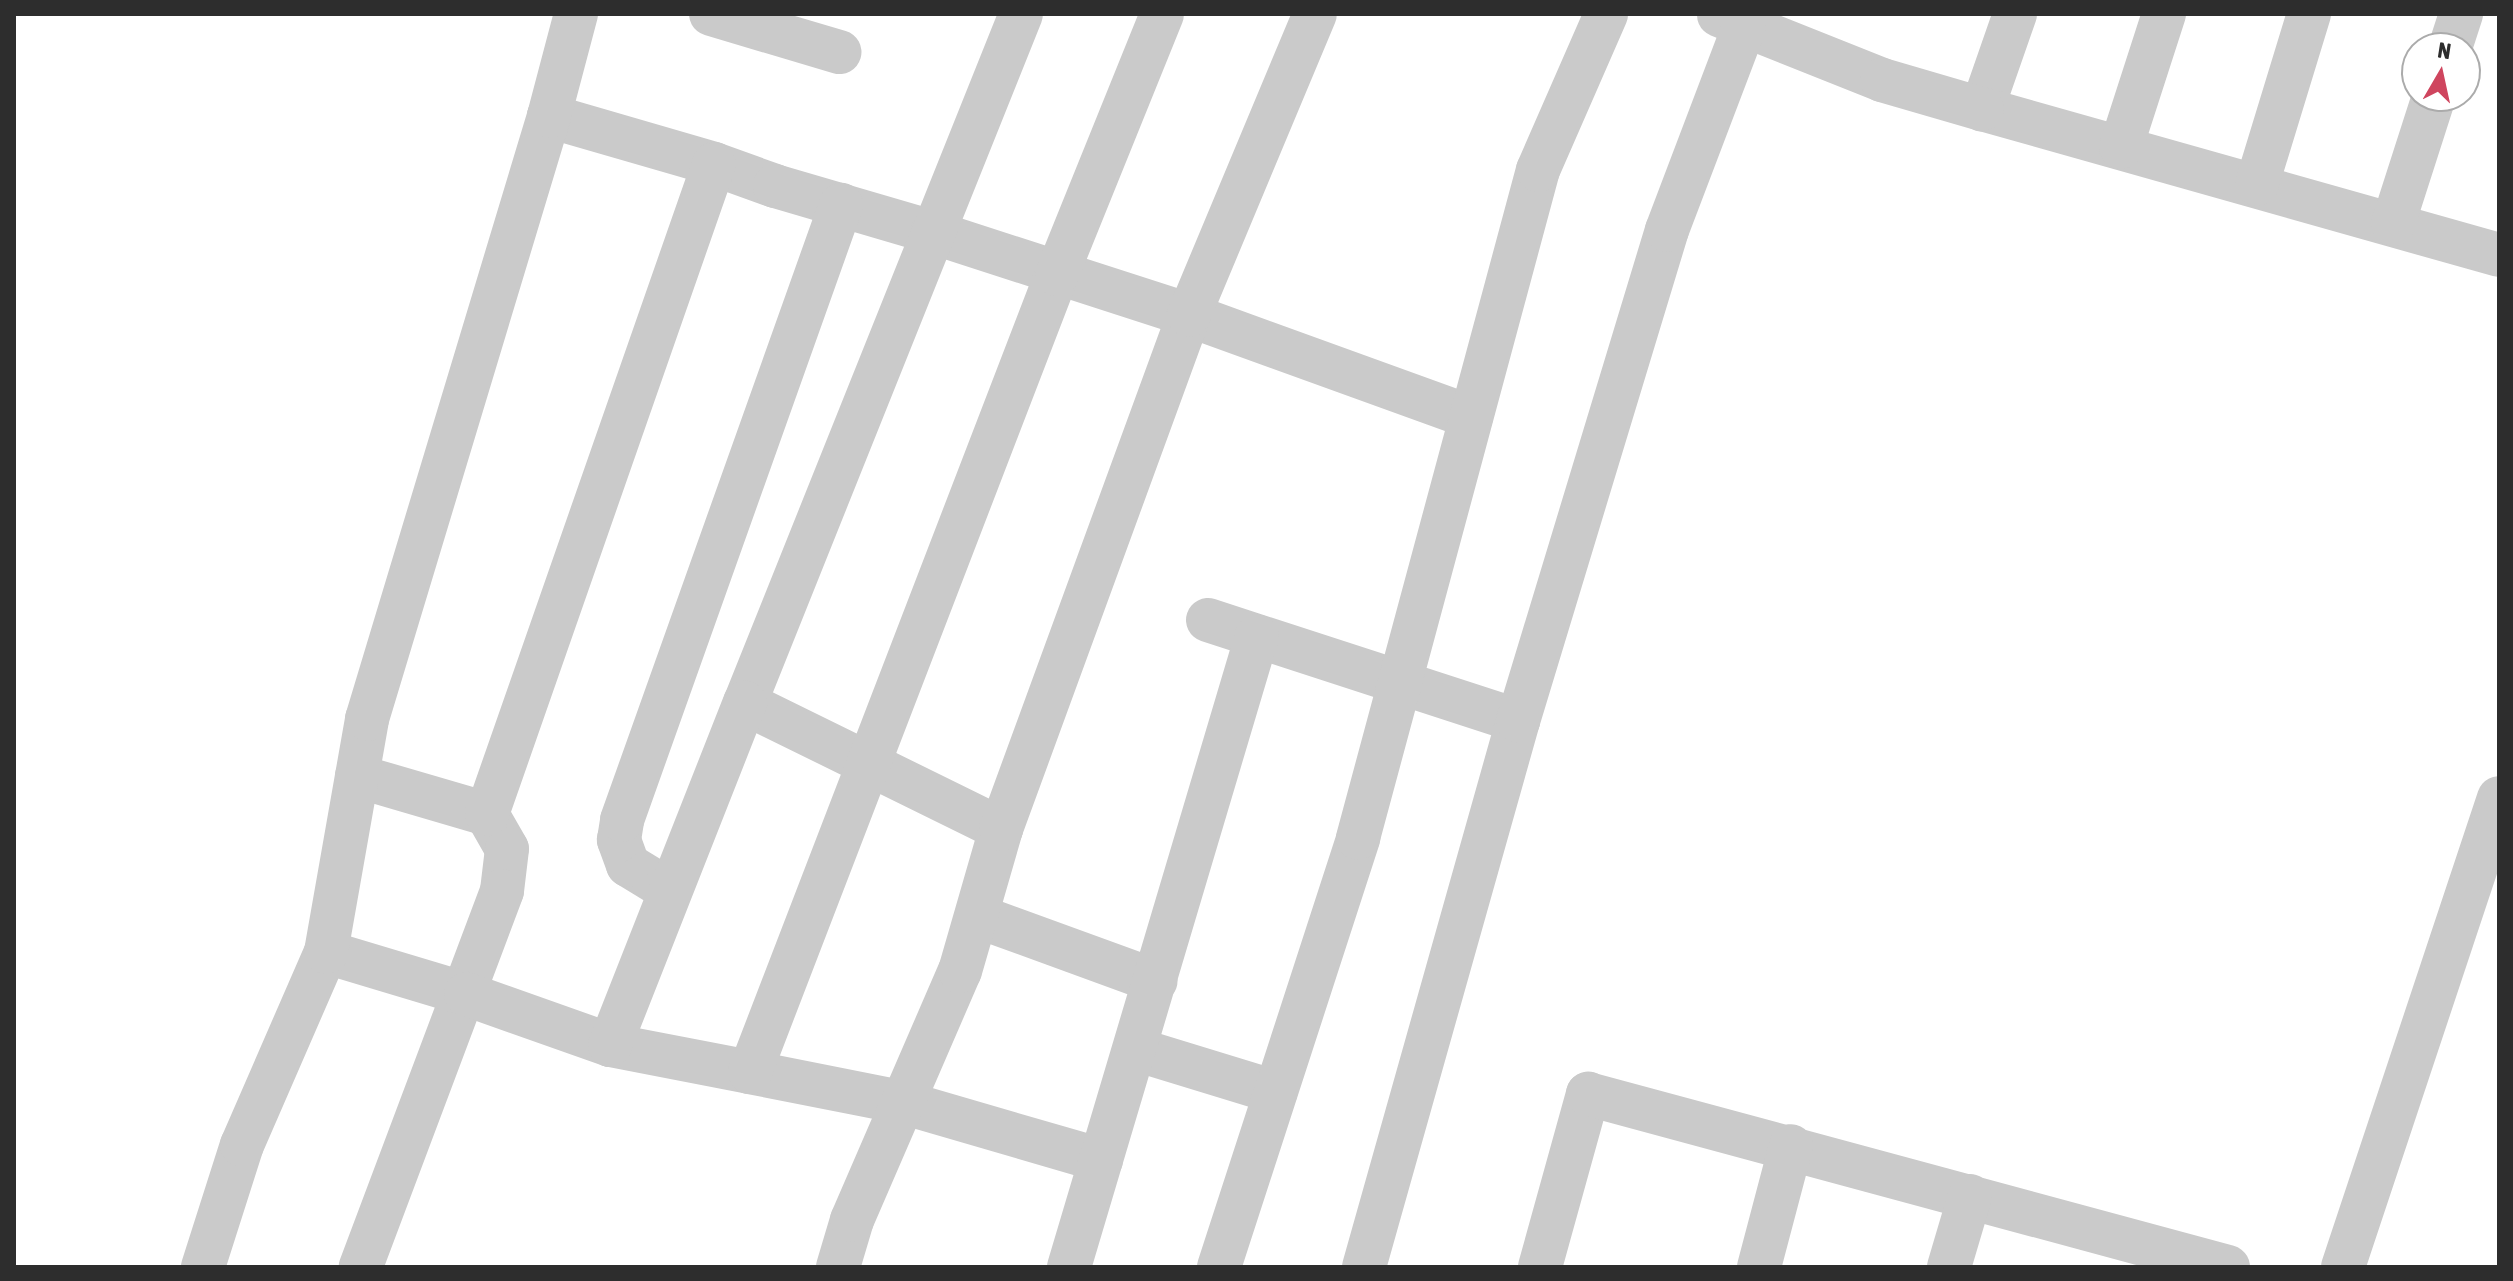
<!DOCTYPE html>
<style>
body{margin:0}
#map{position:relative;width:2513px;height:1281px;overflow:hidden;background:#fff;font-family:"Asap Condensed",sans-serif}
div>[style]{position:absolute}
.minor>*{height:44px;margin:-22px;padding:0 22px;transform-origin:22px;border-radius:22px;background:#cacaca}
span{translate:-50% -50%;white-space:nowrap;text-align:center;line-height:1.15;-webkit-text-stroke:8px #fff;paint-order:stroke}
.frame{position:absolute;inset:0;border:16px solid #2d2d2d;pointer-events:none}
.north{position:absolute;left:2401px;top:32px;width:80px;height:80px;box-sizing:border-box;background:#fff;border:2px solid #ababab;border-radius:50%;rotate:9deg;font-size:22px;font-weight:700;line-height:32px;text-align:center;color:#2d2d2d}
.north::after{content:'';display:block;margin:auto;width:28px;height:36px;background:#cf455e;clip-path:polygon(50% 0,100% 100%,50% 72%,0 100%)}
</style>
<div id="map">
<div class="minor">
<i style="left:711px;top:14px;width:134px;rotate:16.5deg"></i>
<i style="left:2015px;top:14px;width:101px;rotate:109.2deg"></i>
<i style="left:1982px;top:109px;width:537px;rotate:15.77deg"></i>
<i style="left:1719px;top:15px;width:175px;rotate:21.7deg"></i>
<i style="left:1882px;top:80px;width:104px;rotate:16.2deg"></i>
<i style="left:2450px;top:48px;width:36px;rotate:-72deg"></i>
<i style="left:549px;top:116px;width:172px;rotate:16.2deg"></i>
<i style="left:714px;top:164px;width:65px;rotate:19.8deg"></i>
<i style="left:775px;top:186px;width:164px;rotate:16.3deg"></i>
<i style="left:932px;top:232px;width:270px;rotate:17.9deg"></i>
<i style="left:1189px;top:315px;width:300px;rotate:19.9deg"></i>
<i style="left:2121px;top:147px;width:140px;rotate:-72.1deg"></i>
<i style="left:2257px;top:184px;width:178px;rotate:-73deg"></i>
<i style="left:2393px;top:224px;width:134px;rotate:-72.2deg"></i>
<i style="left:1208px;top:620px;width:326px;rotate:18deg"></i>
<i style="left:1518px;top:721px;width:567px;rotate:105.75deg"></i>
<i style="left:1518px;top:721px;width:513px;rotate:-73.12deg"></i>
<i style="left:1667px;top:230px;width:217px;rotate:-69.2deg"></i>
<i style="left:357px;top:776px;width:135px;rotate:16.3deg"></i>
<i style="left:487px;top:814px;width:40px;rotate:60.3deg"></i>
<i style="left:507px;top:849px;width:42px;rotate:96.8deg"></i>
<i style="left:502px;top:891px;width:402px;rotate:110.6deg"></i>
<i style="left:487px;top:814px;width:688px;rotate:-70.75deg"></i>
<i style="left:1001px;top:829px;width:285px;rotate:-153.8deg"></i>
<i style="left:745px;top:703px;width:742px;rotate:-68.17deg"></i>
<i style="left:669px;top:890px;width:48px;rotate:-148.6deg"></i>
<i style="left:628px;top:865px;width:27px;rotate:-110deg"></i>
<i style="left:619px;top:840px;width:20px;rotate:-81deg"></i>
<i style="left:622px;top:820px;width:653px;rotate:-70.4deg"></i>
<i style="left:977px;top:916px;width:190px;rotate:20deg"></i>
<i style="left:326px;top:952px;width:146px;rotate:16.7deg"></i>
<i style="left:466px;top:994px;width:153px;rotate:19.5deg"></i>
<i style="left:610px;top:1045px;width:143px;rotate:10.9deg"></i>
<i style="left:610px;top:1045px;width:368px;rotate:-68.5deg"></i>
<i style="left:1135px;top:1049px;width:147px;rotate:17deg"></i>
<i style="left:1101px;top:1160px;width:208px;rotate:-163.8deg"></i>
<i style="left:901px;top:1102px;width:154px;rotate:-168.8deg"></i>
<i style="left:750px;top:1072px;width:855px;rotate:-68.96deg"></i>
<i style="left:1057px;top:274px;width:280px;rotate:-68deg"></i>
<i style="left:203px;top:1267px;width:128px;rotate:-72.3deg"></i>
<i style="left:242px;top:1145px;width:210px;rotate:-66.5deg"></i>
<i style="left:326px;top:952px;width:237px;rotate:-80deg"></i>
<i style="left:367px;top:719px;width:630px;rotate:-73.2deg"></i>
<i style="left:549px;top:116px;width:106px;rotate:-75.2deg"></i>
<i style="left:838px;top:1267px;width:49px;rotate:-73.4deg"></i>
<i style="left:852px;top:1220px;width:271px;rotate:-66.6deg"></i>
<i style="left:960px;top:971px;width:148px;rotate:-73.9deg"></i>
<i style="left:1001px;top:829px;width:547px;rotate:-69.91deg"></i>
<i style="left:1189px;top:315px;width:326px;rotate:-67.3deg"></i>
<i style="left:1069px;top:1267px;width:658px;rotate:-73.41deg"></i>
<i style="left:1219px;top:1267px;width:451px;rotate:-72deg"></i>
<i style="left:1358px;top:838px;width:692px;rotate:-74.92deg"></i>
<i style="left:1538px;top:170px;width:170px;rotate:-66.4deg"></i>
<i style="left:1540px;top:1267px;width:180px;rotate:-74.5deg"></i>
<i style="left:1588px;top:1094px;width:663px;rotate:15.13deg"></i>
<i style="left:1759px;top:1267px;width:125px;rotate:-75.2deg"></i>
<i style="left:1949px;top:1267px;width:74px;rotate:-73.5deg"></i>
<i style="left:2343px;top:1267px;width:494px;rotate:-71.6deg"></i>
</div>
<div class="frame"></div>
<div class="north">N</div>
</div>
